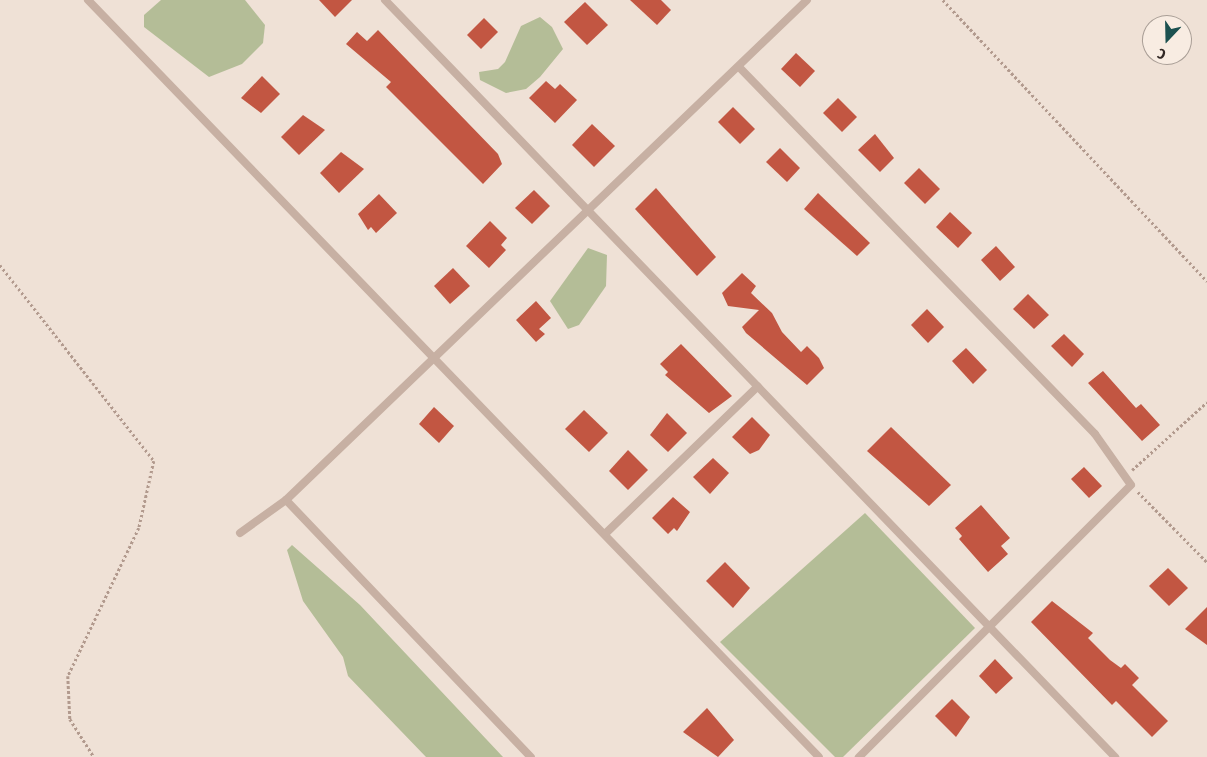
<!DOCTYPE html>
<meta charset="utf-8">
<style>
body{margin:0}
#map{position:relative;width:1207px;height:757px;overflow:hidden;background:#efe1d6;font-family:"Fira Sans Condensed",sans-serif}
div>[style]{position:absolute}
.green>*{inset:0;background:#b4bd97}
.building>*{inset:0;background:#c25642}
.path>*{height:2.5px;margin-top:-1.25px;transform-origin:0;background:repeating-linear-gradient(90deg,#b29a8e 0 2.5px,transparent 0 5px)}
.lane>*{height:8px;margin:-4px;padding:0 4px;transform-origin:4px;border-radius:4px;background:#c7b0a3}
span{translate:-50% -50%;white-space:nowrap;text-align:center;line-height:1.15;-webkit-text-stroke:5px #f8ece2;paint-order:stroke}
.north{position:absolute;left:1142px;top:15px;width:50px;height:50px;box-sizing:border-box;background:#f8ece2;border:1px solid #a99e96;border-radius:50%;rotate:201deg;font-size:14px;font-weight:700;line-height:20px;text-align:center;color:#322825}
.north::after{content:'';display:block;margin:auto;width:18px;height:22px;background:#1c5150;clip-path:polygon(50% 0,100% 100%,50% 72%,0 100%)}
</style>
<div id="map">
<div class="green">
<i style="clip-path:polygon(161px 0,245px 0,265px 25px,263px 43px,242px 64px,209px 77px,144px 27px,144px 15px)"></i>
<i style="clip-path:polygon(540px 17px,552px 27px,563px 49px,540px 77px,526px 89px,506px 93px,480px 80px,479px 72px,498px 69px,505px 62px,521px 26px)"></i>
<i style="clip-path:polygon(588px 248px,607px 255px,606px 286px,579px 325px,568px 329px,550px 301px)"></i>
<i style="clip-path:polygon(865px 513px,975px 628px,843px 757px,835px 757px,720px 642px)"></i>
<i style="clip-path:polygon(292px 545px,360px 605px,503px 757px,426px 757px,348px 676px,343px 657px,303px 601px,287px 550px)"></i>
</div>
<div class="building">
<i style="clip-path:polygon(319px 0,352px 0,335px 17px)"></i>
<i style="clip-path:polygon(630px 0,661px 0,671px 10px,657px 25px)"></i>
<i style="clip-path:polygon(585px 2px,608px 25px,587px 45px,564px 22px)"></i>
<i style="clip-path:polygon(484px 18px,498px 32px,481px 49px,467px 35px)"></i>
<i style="clip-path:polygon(378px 30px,498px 154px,502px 164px,483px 184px,386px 87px,391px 82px,346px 44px,357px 32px,367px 41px)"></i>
<i style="clip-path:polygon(796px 53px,815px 71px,800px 87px,781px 69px)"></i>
<i style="clip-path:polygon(262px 76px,280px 94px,261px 113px,241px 98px)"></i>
<i style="clip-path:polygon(546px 81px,555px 89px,560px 84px,577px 100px,555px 123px,529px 98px)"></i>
<i style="clip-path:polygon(838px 98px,857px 117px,842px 132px,823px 113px)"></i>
<i style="clip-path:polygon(733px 107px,755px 129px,740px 144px,718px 122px)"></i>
<i style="clip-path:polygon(303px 115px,325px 130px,299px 155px,281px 137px)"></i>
<i style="clip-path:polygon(592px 124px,615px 146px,594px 167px,572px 145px)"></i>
<i style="clip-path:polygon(875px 134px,894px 158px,880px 172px,858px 150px)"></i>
<i style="clip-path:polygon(780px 148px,800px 168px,787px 182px,766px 162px)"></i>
<i style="clip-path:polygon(341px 152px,364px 169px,339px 193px,320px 173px)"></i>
<i style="clip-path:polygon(919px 168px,940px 189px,925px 204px,904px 183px)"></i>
<i style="clip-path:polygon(656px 188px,716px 257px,697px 276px,635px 209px)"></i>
<i style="clip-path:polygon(534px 190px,550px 206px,532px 224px,515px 208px)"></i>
<i style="clip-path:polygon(818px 193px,870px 243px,857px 256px,804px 209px)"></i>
<i style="clip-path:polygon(379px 194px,397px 213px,376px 233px,371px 227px,368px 230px,358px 214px)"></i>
<i style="clip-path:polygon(950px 212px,972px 233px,958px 248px,936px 227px)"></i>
<i style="clip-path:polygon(490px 221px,507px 238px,501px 245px,506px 250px,489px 268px,466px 246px)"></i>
<i style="clip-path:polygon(996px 246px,1015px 267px,1000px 281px,981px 260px)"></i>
<i style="clip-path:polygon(453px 268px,470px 286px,450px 304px,434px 286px)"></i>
<i style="clip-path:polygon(742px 273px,756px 286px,751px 293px,772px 313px,782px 332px,801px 352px,807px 346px,819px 358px,824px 368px,807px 385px,746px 333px,742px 327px,759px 310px,728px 306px,722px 293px)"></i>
<i style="clip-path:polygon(1028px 294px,1049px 315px,1034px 329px,1013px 309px)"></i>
<i style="clip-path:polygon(536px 301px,551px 318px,539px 329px,545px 334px,536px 342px,516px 320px)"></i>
<i style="clip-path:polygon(927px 309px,944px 327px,928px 343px,911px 325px)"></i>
<i style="clip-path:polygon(1064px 334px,1084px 354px,1072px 367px,1051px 346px)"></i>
<i style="clip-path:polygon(681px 344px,732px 396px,709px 413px,665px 375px,668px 372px,660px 364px)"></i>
<i style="clip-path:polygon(966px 348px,987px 370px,973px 384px,952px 361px)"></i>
<i style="clip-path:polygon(1103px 371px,1136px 408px,1141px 404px,1160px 425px,1142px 441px,1088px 383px)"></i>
<i style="clip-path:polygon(434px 407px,454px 426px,439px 443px,419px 424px)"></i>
<i style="clip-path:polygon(584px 410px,608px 433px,589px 452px,565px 429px)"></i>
<i style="clip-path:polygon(667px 413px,687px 433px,668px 452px,650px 435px)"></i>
<i style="clip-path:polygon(752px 417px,770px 435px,759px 450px,750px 454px,732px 437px)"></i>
<i style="clip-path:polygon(891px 427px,951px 485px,929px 506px,867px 451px)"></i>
<i style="clip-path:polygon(628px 450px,648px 470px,628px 490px,609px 471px)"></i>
<i style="clip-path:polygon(713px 458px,729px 473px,710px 494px,693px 477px)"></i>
<i style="clip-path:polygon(1084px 467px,1102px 486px,1089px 498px,1071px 479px)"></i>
<i style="clip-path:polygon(673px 497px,690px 512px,677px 531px,674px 528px,668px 534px,652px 518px)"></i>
<i style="clip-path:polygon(981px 505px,1010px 538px,1001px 546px,1008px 554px,988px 572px,959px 539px,962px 536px,955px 528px)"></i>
<i style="clip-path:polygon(725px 562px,750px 588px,733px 608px,706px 581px)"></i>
<i style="clip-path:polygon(1168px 568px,1188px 588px,1169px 606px,1149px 586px)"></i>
<i style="clip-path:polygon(1052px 601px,1093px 633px,1088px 638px,1110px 660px,1121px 668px,1125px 664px,1139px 678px,1132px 685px,1168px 721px,1152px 737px,1116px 701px,1112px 705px,1031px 622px)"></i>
<i style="clip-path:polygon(1207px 607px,1207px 645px,1185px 629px)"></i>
<i style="clip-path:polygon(995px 659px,1013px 678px,996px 694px,979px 676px)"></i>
<i style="clip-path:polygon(952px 699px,970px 717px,956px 737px,935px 716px)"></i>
<i style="clip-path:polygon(707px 708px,734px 740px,718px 757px,683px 732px)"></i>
</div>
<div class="path">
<i style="left:943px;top:0;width:386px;rotate:46.8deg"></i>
<i style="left:0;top:265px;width:249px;rotate:51.8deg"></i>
<i style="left:154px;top:461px;width:69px;rotate:102.6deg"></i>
<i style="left:139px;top:528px;width:164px;rotate:115.6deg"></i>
<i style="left:68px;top:676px;width:43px;rotate:87.3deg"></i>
<i style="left:70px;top:719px;width:45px;rotate:57.7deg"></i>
<i style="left:1132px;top:470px;width:101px;rotate:-42.2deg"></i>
<i style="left:1138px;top:492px;width:98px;rotate:45.4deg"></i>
</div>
<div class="lane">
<i style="left:88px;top:0;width:1052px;rotate:46deg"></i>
<i style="left:385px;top:0;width:1052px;rotate:46.04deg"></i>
<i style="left:739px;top:67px;width:511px;rotate:45.87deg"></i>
<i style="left:1095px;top:434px;width:62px;rotate:54.8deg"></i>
<i style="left:1131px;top:485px;width:385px;rotate:135deg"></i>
<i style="left:286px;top:500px;width:355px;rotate:46.4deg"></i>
<i style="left:240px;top:533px;width:57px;rotate:-35.7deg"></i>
<i style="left:286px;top:500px;width:722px;rotate:-43.82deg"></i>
<i style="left:606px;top:533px;width:211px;rotate:-44deg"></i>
</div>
<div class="north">С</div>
</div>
